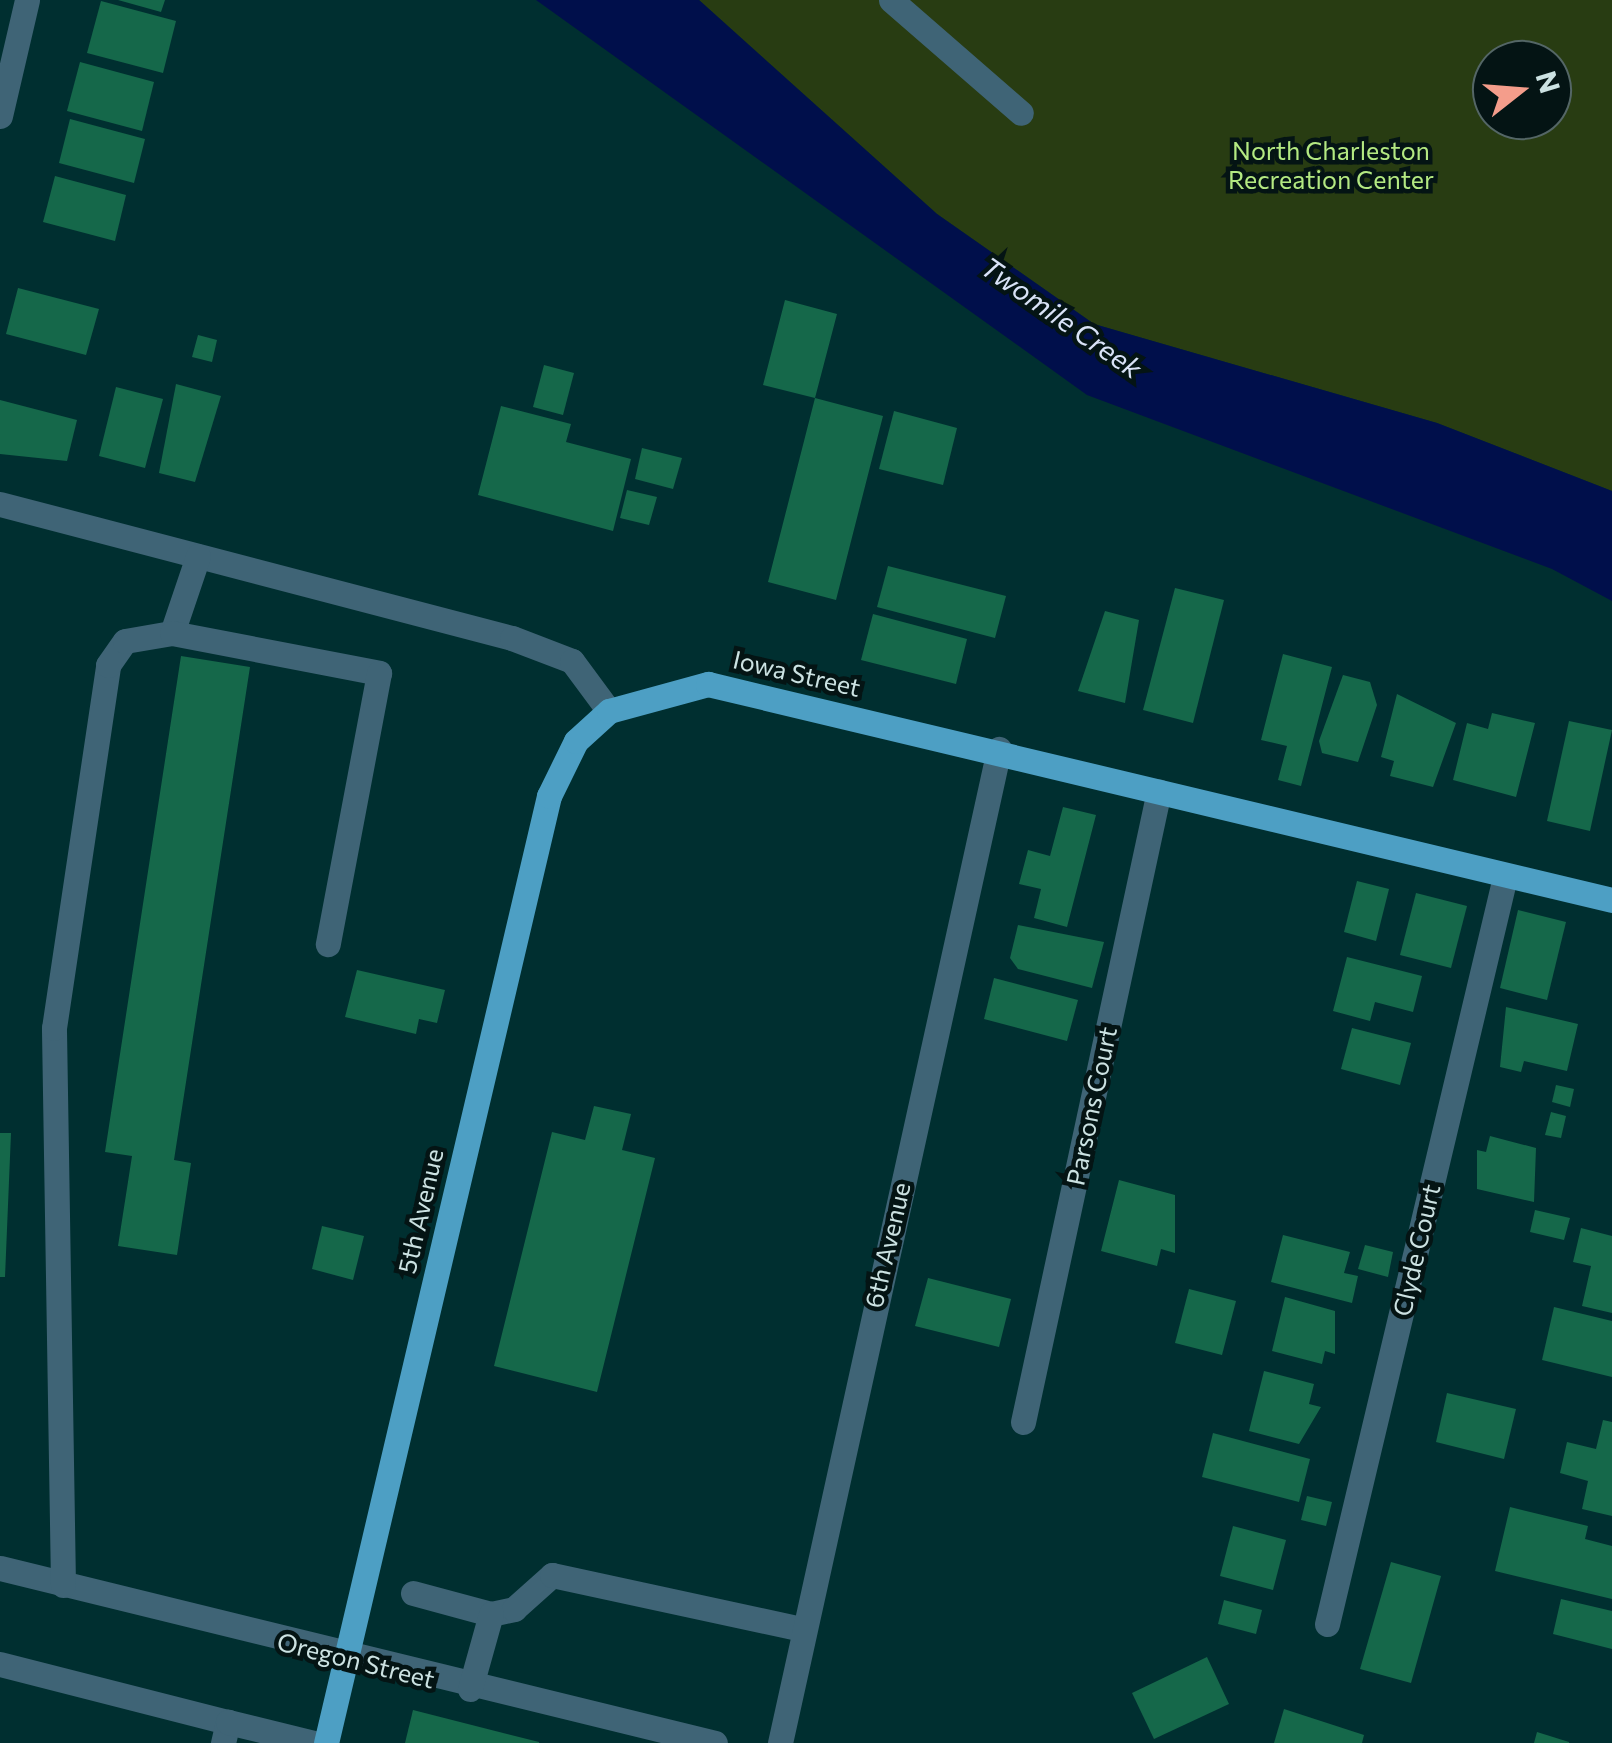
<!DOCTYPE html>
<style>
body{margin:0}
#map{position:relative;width:1612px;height:1743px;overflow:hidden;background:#002f30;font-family:Commissioner,sans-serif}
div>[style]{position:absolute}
.green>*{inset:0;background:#283c12}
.water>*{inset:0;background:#000f4b}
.building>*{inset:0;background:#15684a}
.minor>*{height:25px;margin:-12.5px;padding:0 12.5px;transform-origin:12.5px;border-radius:12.5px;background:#3f6476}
.major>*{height:25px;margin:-12.5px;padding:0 12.5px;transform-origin:12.5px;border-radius:12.5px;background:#4d9fc4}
span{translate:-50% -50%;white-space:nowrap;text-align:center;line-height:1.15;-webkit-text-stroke:9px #041414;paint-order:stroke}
.park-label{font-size:25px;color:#b4e982}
.street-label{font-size:25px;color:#cce2e2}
.water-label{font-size:28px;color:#d9e3f7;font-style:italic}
.north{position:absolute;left:1472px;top:40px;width:100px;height:100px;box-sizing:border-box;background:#041414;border:2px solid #546666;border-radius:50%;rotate:73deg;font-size:28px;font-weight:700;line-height:40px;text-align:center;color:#cce2e2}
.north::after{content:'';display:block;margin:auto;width:35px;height:45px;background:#f49d8b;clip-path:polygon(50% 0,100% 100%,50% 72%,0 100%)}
</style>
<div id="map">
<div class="green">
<i style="clip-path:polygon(evenodd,699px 0,1612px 0,1612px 491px,1437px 423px,1094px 324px,937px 214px,699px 0,1492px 60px,1552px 60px,1552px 120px,1492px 120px,1492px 60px)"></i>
</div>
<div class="water">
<i style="clip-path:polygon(536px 0,699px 0,937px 214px,1094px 324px,1437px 423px,1612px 491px,1612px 601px,1552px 569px,1087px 395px)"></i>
</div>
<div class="building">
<i style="clip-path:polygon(118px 0,165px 0,161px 12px)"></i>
<i style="clip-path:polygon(101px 1px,176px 21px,163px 73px,87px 53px)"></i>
<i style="clip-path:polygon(80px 62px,154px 82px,142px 131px,67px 111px)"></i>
<i style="clip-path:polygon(70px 119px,145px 139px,134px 183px,59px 163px)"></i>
<i style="clip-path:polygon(55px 176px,126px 195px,115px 241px,43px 222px)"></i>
<i style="clip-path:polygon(18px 288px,99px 309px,86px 355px,6px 334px)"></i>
<i style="clip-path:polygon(785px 300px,837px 314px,815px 398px,883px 416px,836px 600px,768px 582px,815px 398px,763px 385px)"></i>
<i style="clip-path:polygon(198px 335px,217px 340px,212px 362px,192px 357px)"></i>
<i style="clip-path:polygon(544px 365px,574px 373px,563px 415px,533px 407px)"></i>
<i style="clip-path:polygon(176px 384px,221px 396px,195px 482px,159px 473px)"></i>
<i style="clip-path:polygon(116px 387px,163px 399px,145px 468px,99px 456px)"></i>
<i style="clip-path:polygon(0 400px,77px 420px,67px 461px,0 454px)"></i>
<i style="clip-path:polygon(501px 406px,571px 424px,566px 442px,631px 459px,613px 531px,478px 495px)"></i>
<i style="clip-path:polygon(894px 411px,957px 428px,943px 485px,879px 469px)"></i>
<i style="clip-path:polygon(642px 448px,682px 458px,673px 489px,635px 479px)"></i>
<i style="clip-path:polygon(627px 490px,657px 497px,649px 525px,620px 518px)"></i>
<i style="clip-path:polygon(888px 566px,1006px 596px,995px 638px,877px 607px)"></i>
<i style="clip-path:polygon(1175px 588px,1224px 600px,1193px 723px,1143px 710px)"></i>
<i style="clip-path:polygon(1105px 611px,1139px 620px,1125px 703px,1078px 691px)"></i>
<i style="clip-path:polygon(873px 614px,967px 639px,956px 684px,861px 660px)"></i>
<i style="clip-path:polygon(1283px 654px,1332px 667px,1301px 786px,1278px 780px,1287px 746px,1261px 740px)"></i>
<i style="clip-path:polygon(181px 656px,250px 667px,174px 1160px,191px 1163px,177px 1255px,118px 1246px,132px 1156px,105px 1152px)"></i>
<i style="clip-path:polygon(1343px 675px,1370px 682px,1377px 705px,1358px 762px,1322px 753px,1319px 741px)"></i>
<i style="clip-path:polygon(1397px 694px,1456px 723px,1433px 787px,1390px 776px,1394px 761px,1381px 757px)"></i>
<i style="clip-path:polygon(1492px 713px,1535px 723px,1516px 797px,1453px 780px,1467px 723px,1488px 729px)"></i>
<i style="clip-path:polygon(1569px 721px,1612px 730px,1590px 831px,1547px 821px)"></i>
<i style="clip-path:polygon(1063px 807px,1096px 815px,1067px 927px,1034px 918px,1041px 889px,1019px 884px,1028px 850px,1050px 856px)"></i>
<i style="clip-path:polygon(1357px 881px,1389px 889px,1376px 941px,1344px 932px)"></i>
<i style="clip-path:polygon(1416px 893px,1467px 906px,1451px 968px,1400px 955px)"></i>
<i style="clip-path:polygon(1518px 910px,1566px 922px,1547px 1000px,1500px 988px)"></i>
<i style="clip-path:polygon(1018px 925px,1104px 942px,1092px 988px,1018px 969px,1010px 958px)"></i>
<i style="clip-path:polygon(1347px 957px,1422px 976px,1413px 1012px,1375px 1002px,1370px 1021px,1333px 1011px)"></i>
<i style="clip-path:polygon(357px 970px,445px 990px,437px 1023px,419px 1019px,416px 1034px,345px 1017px)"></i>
<i style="clip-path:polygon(994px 978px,1078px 1000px,1067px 1041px,984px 1019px)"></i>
<i style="clip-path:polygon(1506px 1007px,1578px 1024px,1567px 1071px,1524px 1061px,1521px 1072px,1500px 1067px)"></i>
<i style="clip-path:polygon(1352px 1028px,1411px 1043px,1400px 1085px,1341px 1069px)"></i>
<i style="clip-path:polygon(1556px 1085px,1574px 1089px,1570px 1107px,1552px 1102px)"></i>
<i style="clip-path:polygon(594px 1106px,631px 1114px,622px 1150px,655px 1158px,597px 1392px,494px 1366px,552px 1132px,585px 1140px)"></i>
<i style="clip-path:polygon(1551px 1112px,1566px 1116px,1561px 1138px,1545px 1135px)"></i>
<i style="clip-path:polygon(0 1133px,11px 1133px,5px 1277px,0 1277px)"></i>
<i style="clip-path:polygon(1490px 1136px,1536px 1148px,1534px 1202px,1477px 1189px,1477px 1150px,1486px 1152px)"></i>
<i style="clip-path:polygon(1119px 1180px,1175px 1195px,1175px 1253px,1161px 1249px,1157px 1266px,1101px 1251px)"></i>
<i style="clip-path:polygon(1535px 1210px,1570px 1218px,1564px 1240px,1530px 1232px)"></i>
<i style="clip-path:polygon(322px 1226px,364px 1236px,353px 1280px,312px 1269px)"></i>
<i style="clip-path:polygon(1581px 1228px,1612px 1236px,1612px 1313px,1582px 1306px,1591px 1266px,1573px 1262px)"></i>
<i style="clip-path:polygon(1283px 1235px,1350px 1252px,1344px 1273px,1358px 1276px,1352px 1303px,1271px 1282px)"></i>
<i style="clip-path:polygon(1365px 1245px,1393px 1252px,1388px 1277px,1358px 1269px)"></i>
<i style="clip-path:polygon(928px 1278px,1011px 1299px,999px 1347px,915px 1326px)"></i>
<i style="clip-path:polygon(1189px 1289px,1236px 1301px,1222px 1355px,1175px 1343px)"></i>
<i style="clip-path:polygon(1285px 1297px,1335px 1311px,1335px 1354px,1325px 1351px,1322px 1364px,1272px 1351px)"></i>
<i style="clip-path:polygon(1554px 1307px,1612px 1321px,1612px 1377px,1542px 1360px)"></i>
<i style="clip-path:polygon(1264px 1371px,1314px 1384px,1309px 1404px,1321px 1407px,1299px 1444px,1249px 1431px)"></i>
<i style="clip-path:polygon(1447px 1393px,1516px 1409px,1504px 1459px,1436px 1442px)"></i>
<i style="clip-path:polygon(1603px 1420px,1612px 1422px,1612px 1516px,1582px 1509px,1588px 1481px,1560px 1473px,1567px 1442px,1596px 1449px)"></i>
<i style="clip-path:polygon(1213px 1433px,1310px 1459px,1299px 1502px,1202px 1477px)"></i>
<i style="clip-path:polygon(1307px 1496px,1332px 1502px,1326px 1526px,1301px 1520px)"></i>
<i style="clip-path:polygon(1510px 1507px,1588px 1526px,1585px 1539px,1612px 1546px,1612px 1599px,1495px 1571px)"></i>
<i style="clip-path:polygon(1233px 1526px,1286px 1540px,1273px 1590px,1220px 1576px)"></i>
<i style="clip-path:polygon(1391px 1562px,1441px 1576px,1411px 1683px,1360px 1669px)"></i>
<i style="clip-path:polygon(1561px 1599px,1612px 1611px,1612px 1649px,1553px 1634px)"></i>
<i style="clip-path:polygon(1224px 1600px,1262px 1610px,1256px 1634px,1218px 1624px)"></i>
<i style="clip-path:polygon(1207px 1657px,1229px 1704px,1154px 1739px,1132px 1693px)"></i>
<i style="clip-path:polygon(1284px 1709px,1364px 1735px,1362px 1743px,1274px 1743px)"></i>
<i style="clip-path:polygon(413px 1710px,539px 1742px,539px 1743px,405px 1743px)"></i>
<i style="clip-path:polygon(1537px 1732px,1569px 1742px,1569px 1743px,1534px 1743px)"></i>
</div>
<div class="minor">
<i style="left:891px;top:0;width:172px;rotate:41deg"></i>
<i style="left:0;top:116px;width:119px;rotate:-76.9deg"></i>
<i style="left:0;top:504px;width:529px;rotate:14.67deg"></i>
<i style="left:512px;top:638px;width:64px;rotate:21deg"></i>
<i style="left:572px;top:661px;width:62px;rotate:53.5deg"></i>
<i style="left:172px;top:633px;width:81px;rotate:-71.3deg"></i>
<i style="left:1023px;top:1422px;width:645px;rotate:-77.84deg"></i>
<i style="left:0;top:1568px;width:736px;rotate:13.75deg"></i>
<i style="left:63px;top:1585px;width:557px;rotate:-90.93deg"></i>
<i style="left:54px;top:1028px;width:367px;rotate:-81.5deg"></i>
<i style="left:108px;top:665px;width:29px;rotate:-55deg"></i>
<i style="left:125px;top:641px;width:48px;rotate:-9.7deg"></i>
<i style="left:172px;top:633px;width:211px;rotate:10.9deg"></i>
<i style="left:379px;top:673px;width:276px;rotate:100.7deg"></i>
<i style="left:413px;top:1593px;width:81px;rotate:15.1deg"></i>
<i style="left:491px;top:1614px;width:24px;rotate:-12deg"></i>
<i style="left:514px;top:1609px;width:51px;rotate:-41.8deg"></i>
<i style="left:552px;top:1575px;width:255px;rotate:12.2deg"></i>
<i style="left:1327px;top:1624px;width:768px;rotate:-76.6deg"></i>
<i style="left:0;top:1664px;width:235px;rotate:14.3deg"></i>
<i style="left:470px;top:1689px;width:78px;rotate:-74.4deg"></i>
<i style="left:223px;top:1743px;width:22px;rotate:-77deg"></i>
<i style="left:228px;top:1722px;width:89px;rotate:13.7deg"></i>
<i style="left:780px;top:1743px;width:1018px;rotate:-77.57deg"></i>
</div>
<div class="major">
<i style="left:326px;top:1743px;width:973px;rotate:-76.75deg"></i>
<i style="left:549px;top:796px;width:61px;rotate:-63.9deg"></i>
<i style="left:576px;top:741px;width:45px;rotate:-42.3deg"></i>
<i style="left:609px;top:711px;width:103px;rotate:-15.3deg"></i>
<i style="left:708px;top:684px;width:929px;rotate:13.44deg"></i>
</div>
<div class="park-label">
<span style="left:1331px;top:165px">North Charleston<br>Recreation Center</span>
</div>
<div class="street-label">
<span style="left:797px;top:673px;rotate:13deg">Iowa Street</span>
<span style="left:1091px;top:1106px;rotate:-78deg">Parsons Court</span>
<span style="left:420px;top:1211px;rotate:-77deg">5th Avenue</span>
<span style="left:887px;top:1245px;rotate:-77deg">6th Avenue</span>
<span style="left:1416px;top:1250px;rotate:-77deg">Clyde Court</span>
<span style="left:356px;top:1660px;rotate:14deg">Oregon Street</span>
</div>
<div class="water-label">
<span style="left:1062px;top:317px;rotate:35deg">Twomile Creek</span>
</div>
<div class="north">N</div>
</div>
